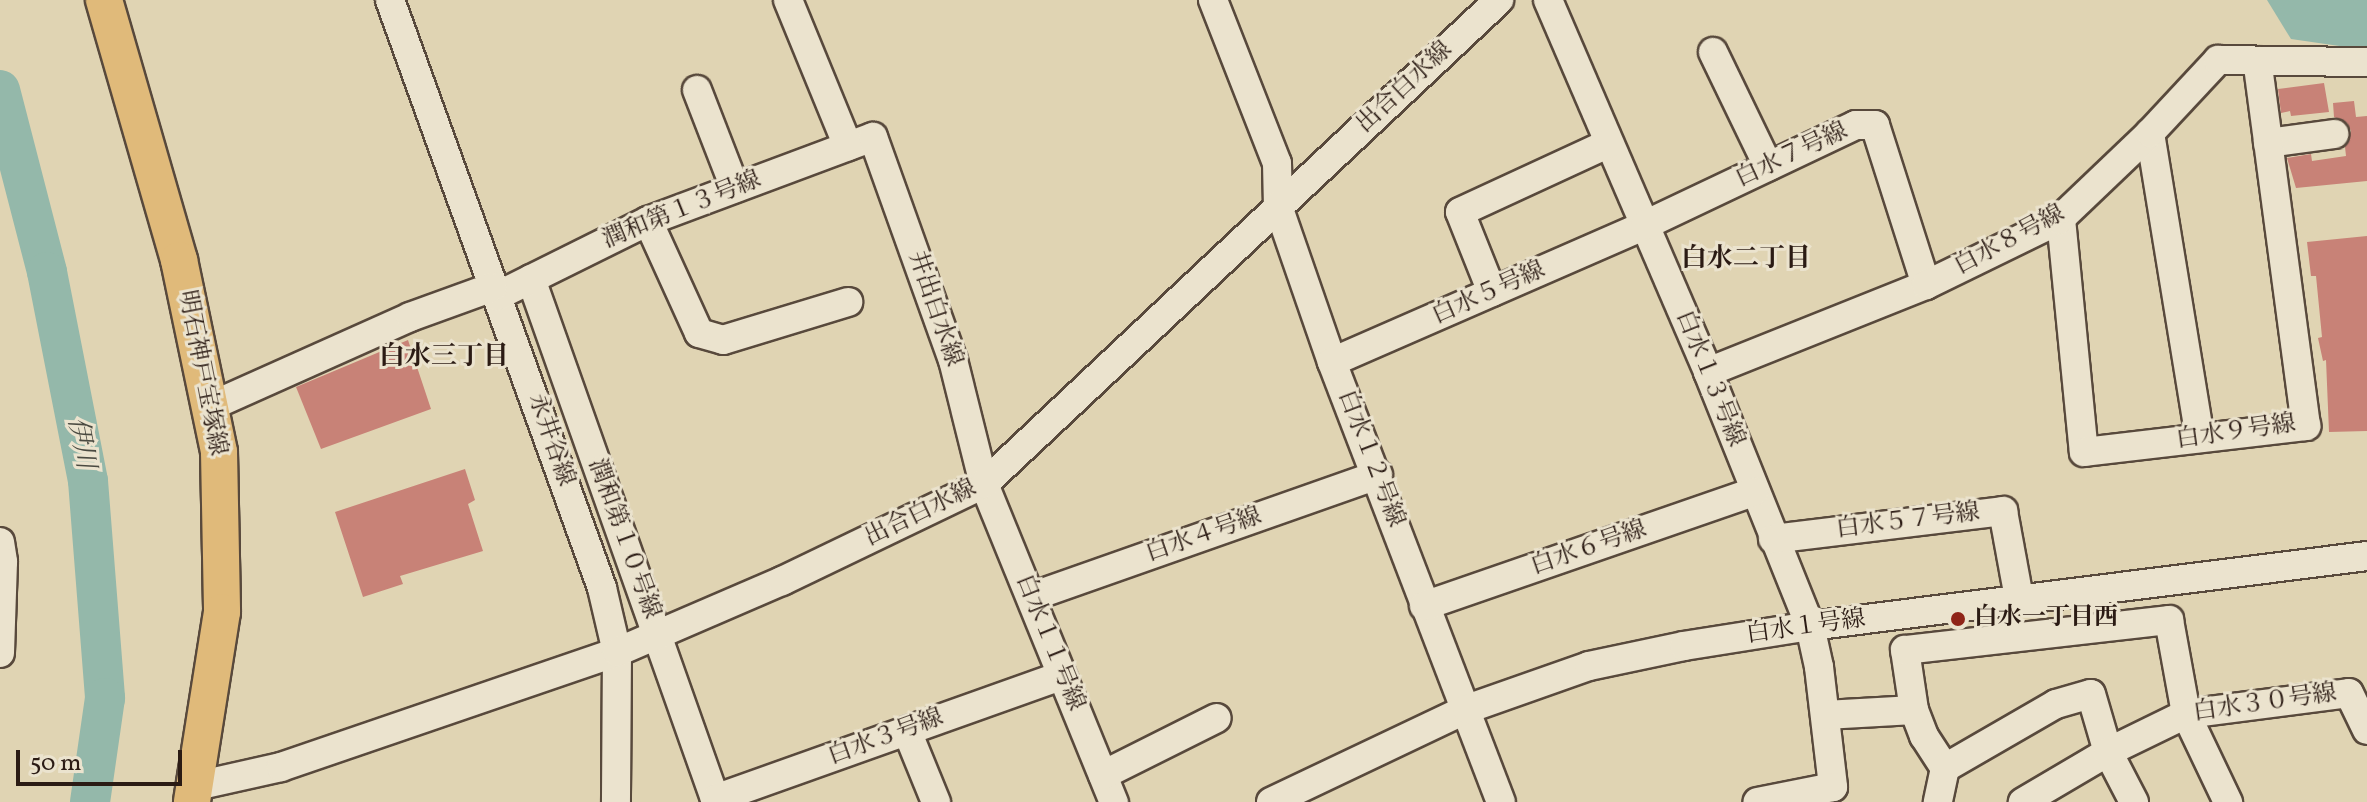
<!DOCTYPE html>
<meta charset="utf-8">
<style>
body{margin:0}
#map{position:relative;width:2367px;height:802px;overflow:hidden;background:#e0d4b3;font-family:Vollkorn,"Noto Serif JP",serif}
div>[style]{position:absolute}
.water>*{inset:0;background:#94b8aa}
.river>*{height:40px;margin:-20px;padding:0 20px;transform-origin:20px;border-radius:20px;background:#94b8aa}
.building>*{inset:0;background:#c88277}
.roads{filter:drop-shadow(2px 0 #58493c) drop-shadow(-2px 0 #58493c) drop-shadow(0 2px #58493c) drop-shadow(0 -2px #58493c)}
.minor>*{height:28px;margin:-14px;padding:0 14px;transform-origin:14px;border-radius:14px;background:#ebe3ce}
.major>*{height:36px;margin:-18px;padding:0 18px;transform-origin:18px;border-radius:18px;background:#e0ba7a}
.dots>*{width:22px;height:22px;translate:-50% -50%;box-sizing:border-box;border:4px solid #ebe3ce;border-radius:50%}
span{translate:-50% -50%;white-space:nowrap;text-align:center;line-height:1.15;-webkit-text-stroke:6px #ebe3ce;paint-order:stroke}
.street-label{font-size:24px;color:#2b1b14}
.poi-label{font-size:24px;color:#2b1b14;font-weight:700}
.left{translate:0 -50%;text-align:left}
.neighbourhood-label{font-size:26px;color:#2b1b14;font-weight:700}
.water-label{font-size:26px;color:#4a4a41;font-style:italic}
.scale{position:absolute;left:16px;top:750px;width:166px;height:36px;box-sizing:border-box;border:4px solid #2b1b14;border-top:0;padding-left:10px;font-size:24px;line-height:28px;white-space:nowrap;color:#2b1b14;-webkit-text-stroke:6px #ebe3ce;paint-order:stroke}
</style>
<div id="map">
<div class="water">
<i style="clip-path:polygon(2267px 0,2367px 0,2367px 50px,2291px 39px)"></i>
</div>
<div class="river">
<i style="left:0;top:90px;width:188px;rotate:75.5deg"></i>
<i style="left:47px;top:272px;width:213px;rotate:78.9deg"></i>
<i style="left:88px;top:481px;width:218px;rotate:85.5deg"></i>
<i style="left:105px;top:698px;width:105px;rotate:98.2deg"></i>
</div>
<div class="building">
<i style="clip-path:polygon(2324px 83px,2329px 112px,2291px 116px,2290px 111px,2281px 113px,2278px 89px)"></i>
<i style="clip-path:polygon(2354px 101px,2356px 117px,2367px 116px,2367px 181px,2296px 188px,2287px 158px,2311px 154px,2312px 161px,2346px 156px,2345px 147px,2351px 131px,2347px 123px,2334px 117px,2333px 103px)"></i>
<i style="clip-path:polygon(2367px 236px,2367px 431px,2329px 432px,2326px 360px,2323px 361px,2318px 338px,2322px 337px,2316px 276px,2311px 276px,2307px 242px)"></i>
<i style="clip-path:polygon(408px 340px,431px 409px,321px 449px,296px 387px)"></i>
<i style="clip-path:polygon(465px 469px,475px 500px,468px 504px,483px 551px,400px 576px,403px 584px,363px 597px,335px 512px)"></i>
</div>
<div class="roads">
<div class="minor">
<i style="left:390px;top:0;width:625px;rotate:70.17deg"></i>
<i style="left:602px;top:588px;width:66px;rotate:76.8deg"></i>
<i style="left:617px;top:652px;width:150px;rotate:90.4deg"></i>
<i style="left:788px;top:0;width:158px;rotate:67.7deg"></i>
<i style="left:1213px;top:0;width:175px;rotate:68.6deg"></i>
<i style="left:1277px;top:163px;width:43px;rotate:88.7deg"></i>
<i style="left:1278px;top:206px;width:165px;rotate:70.9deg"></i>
<i style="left:1332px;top:362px;width:471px;rotate:69deg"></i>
<i style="left:1548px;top:0;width:405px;rotate:66.7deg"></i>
<i style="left:1708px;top:372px;width:274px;rotate:68.1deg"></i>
<i style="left:1810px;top:626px;width:42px;rotate:77.6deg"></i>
<i style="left:1819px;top:667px;width:121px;rotate:83.3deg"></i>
<i style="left:1833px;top:787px;width:77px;rotate:168.8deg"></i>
<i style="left:1713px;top:52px;width:127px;rotate:64.2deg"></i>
<i style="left:697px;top:90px;width:105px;rotate:68.8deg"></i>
<i style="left:2150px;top:133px;width:309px;rotate:80.7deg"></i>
<i style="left:2268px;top:143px;width:67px;rotate:-7.8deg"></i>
<i style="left:2061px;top:219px;width:234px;rotate:84.4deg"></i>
<i style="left:2084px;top:452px;width:224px;rotate:-6.7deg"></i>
<i style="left:2306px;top:426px;width:368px;rotate:-97.6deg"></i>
<i style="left:648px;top:221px;width:123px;rotate:65.5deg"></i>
<i style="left:699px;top:333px;width:25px;rotate:16deg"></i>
<i style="left:723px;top:340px;width:131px;rotate:-16.9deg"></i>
<i style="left:531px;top:279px;width:552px;rotate:70.51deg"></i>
<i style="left:1492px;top:292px;width:86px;rotate:-111.8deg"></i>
<i style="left:1460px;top:212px;width:164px;rotate:-24.8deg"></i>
<i style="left:497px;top:296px;width:169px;rotate:-26.4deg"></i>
<i style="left:648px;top:221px;width:240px;rotate:-20.5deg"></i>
<i style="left:873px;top:137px;width:237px;rotate:70.3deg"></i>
<i style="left:953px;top:360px;width:128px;rotate:76deg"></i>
<i style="left:984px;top:484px;width:344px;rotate:67.8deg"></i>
<i style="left:1332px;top:362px;width:342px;rotate:-23.6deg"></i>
<i style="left:1645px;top:225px;width:233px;rotate:-25.4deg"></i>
<i style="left:1856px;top:125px;width:19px"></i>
<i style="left:1875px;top:125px;width:168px;rotate:72.3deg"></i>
<i style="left:1708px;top:372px;width:235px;rotate:-21.8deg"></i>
<i style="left:1926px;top:285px;width:148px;rotate:-26deg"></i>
<i style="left:2059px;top:220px;width:126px;rotate:-43.7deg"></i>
<i style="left:2150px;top:133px;width:100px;rotate:-47deg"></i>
<i style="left:2218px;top:60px;width:149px;rotate:0.8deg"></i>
<i style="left:209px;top:407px;width:220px;rotate:-24.1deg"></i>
<i style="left:410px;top:317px;width:88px;rotate:-19.9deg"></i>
<i style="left:1773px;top:539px;width:232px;rotate:-6.9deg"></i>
<i style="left:2003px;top:511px;width:88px;rotate:79.6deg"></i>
<i style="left:0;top:542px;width:20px;rotate:81deg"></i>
<i style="left:3px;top:562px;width:91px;rotate:91.9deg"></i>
<i style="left:1031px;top:597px;width:368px;rotate:-19.4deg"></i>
<i style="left:1424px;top:606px;width:349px;rotate:-19.1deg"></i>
<i style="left:1914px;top:710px;width:28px;rotate:69deg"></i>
<i style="left:1924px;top:736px;width:38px;rotate:57deg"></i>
<i style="left:1945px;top:768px;width:35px;rotate:102deg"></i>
<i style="left:1825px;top:715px;width:89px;rotate:-3.2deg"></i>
<i style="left:1914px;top:710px;width:61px;rotate:-98.5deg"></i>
<i style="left:1905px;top:650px;width:266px;rotate:-6.5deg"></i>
<i style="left:2169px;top:620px;width:96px;rotate:79.7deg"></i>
<i style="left:2186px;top:714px;width:98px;rotate:64.5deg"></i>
<i style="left:907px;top:731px;width:77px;rotate:67.8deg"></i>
<i style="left:1945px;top:768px;width:128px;rotate:-30deg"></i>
<i style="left:2056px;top:704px;width:36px;rotate:-16deg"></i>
<i style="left:2091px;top:694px;width:60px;rotate:73.7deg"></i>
<i style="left:2108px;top:752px;width:99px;rotate:149.5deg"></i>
<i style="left:1103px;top:775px;width:127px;rotate:-26.6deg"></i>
<i style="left:196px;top:786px;width:87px;rotate:-12.6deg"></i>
<i style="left:281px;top:767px;width:355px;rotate:-18.9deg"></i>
<i style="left:617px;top:652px;width:180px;rotate:-23.3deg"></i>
<i style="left:782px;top:581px;width:224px;rotate:-25.7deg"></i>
<i style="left:984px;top:484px;width:707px;rotate:-43.22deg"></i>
<i style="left:716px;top:802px;width:3px;rotate:-108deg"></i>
<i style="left:715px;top:799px;width:367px;rotate:-19.6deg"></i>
<i style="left:1271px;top:802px;width:217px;rotate:-25.4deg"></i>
<i style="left:1467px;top:709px;width:129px;rotate:-19.4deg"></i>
<i style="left:1589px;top:666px;width:97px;rotate:-11.9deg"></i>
<i style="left:1684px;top:646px;width:128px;rotate:-9deg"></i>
<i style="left:1810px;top:626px;width:561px;rotate:-7.16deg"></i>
<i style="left:2134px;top:802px;width:56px;rotate:-117.5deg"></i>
<i style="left:2108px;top:752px;width:87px;rotate:-26deg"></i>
<i style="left:2186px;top:714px;width:164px;rotate:-7.3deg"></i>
<i style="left:2349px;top:693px;width:41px;rotate:64.1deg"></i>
</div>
<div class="major">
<i style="left:104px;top:0;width:271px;rotate:73.9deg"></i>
<i style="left:179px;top:260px;width:196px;rotate:78.2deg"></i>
<i style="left:219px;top:452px;width:160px;rotate:88.9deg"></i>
<i style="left:222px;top:612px;width:192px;rotate:99deg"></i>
</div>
</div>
<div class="dots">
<i style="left:1958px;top:619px;background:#8f2418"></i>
</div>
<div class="street-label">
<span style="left:1405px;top:88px;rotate:-43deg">出合白水線</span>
<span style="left:1792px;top:156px;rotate:-25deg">白水７号線</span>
<span style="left:682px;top:211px;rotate:-22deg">潤和第１３号線</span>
<span style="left:2010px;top:241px;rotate:-28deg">白水８号線</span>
<span style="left:1489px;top:294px;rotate:-24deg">白水５号線</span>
<span style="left:934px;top:309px;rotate:71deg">井出白水線</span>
<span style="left:201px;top:373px;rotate:79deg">明石神戸宝塚線</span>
<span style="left:1709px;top:379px;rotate:68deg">白水１３号線</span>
<span style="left:2236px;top:433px;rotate:-8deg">白水９号線</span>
<span style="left:550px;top:440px;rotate:71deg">永井谷線</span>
<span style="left:1370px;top:459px;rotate:69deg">白水１２号線</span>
<span style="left:921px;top:514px;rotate:-26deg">出合白水線</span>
<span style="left:1908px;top:522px;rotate:-7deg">白水５７号線</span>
<span style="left:1204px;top:536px;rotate:-19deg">白水４号線</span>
<span style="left:623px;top:539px;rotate:70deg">潤和第１０号線</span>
<span style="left:1589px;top:549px;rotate:-19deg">白水６号線</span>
<span style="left:1806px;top:628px;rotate:-8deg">白水１号線</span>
<span style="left:1049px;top:643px;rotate:68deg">白水１１号線</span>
<span style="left:2265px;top:704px;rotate:-8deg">白水３０号線</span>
<span style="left:886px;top:738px;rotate:-20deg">白水３号線</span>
</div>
<div class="poi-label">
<span class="left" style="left:1974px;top:619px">白水一丁目西</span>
</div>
<div class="neighbourhood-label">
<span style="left:1746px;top:260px">白水二丁目</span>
<span style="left:444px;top:358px">白水三丁目</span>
</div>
<div class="water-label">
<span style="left:80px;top:443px;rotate:79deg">伊川</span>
</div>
<div class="scale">50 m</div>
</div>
